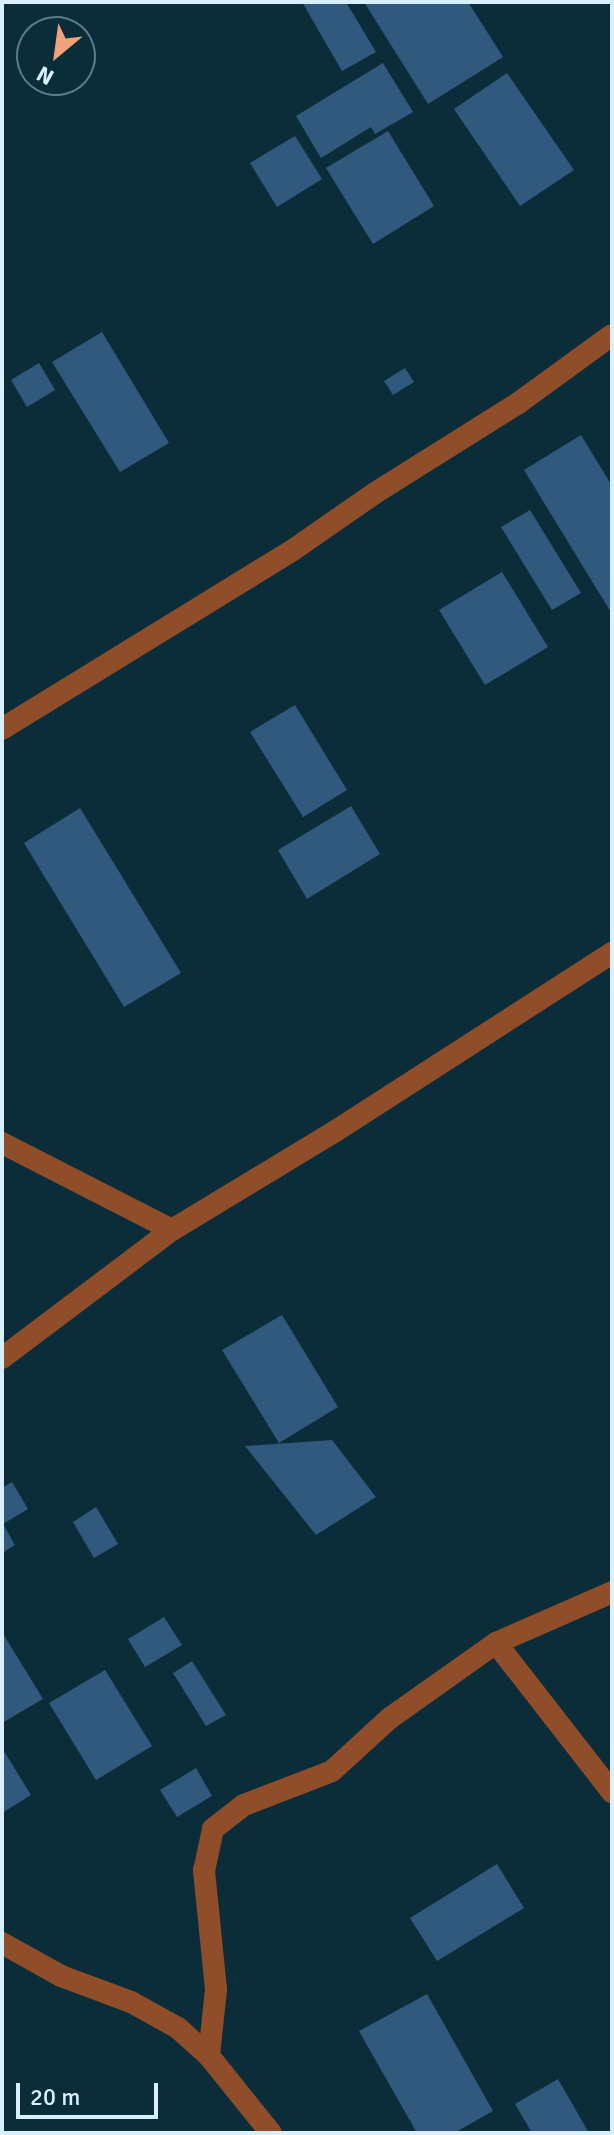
<!DOCTYPE html>
<style>
body{margin:0}
#map{position:relative;width:614px;height:2135px;overflow:hidden;background:#0b2d3a;font-family:Signika,sans-serif}
div>[style]{position:absolute}
.building>*{inset:0;background:#31597e}
.minor>*{height:22px;margin:-11px;padding:0 11px;transform-origin:11px;border-radius:11px;background:#8f4d2a}
span{translate:-50% -50%;white-space:nowrap;text-align:center;line-height:1.15;-webkit-text-stroke:6px #0b2d3a;paint-order:stroke}
.frame{position:absolute;inset:0;border:4px solid #d8f0fc;pointer-events:none}
.north{position:absolute;left:16px;top:16px;width:80px;height:80px;box-sizing:border-box;background:#0b2d3a;border:2px solid #5d7b88;border-radius:50%;rotate:209deg;font-size:22px;font-weight:700;line-height:32px;text-align:center;color:#d8f0fc}
.north::after{content:'';display:block;margin:auto;width:28px;height:36px;background:#f0a27a;clip-path:polygon(50% 0,100% 100%,50% 72%,0 100%)}
.scale{position:absolute;left:16px;top:2083px;width:142px;height:36px;box-sizing:border-box;border:4px solid #d8f0fc;border-top:0;padding-left:10px;font-size:24px;line-height:28px;white-space:nowrap;color:#d8f0fc;-webkit-text-stroke:6px #0b2d3a;paint-order:stroke}
</style>
<div id="map">
<div class="building">
<i style="clip-path:polygon(302px 2px,346px 2px,376px 52px,342px 71px)"></i>
<i style="clip-path:polygon(364px 2px,468px 2px,503px 57px,428px 104px)"></i>
<i style="clip-path:polygon(383px 63px,413px 112px,375px 134px,371px 127px,321px 158px,296px 116px)"></i>
<i style="clip-path:polygon(507px 73px,574px 170px,520px 206px,454px 109px)"></i>
<i style="clip-path:polygon(388px 131px,434px 206px,373px 244px,326px 168px)"></i>
<i style="clip-path:polygon(295px 136px,322px 179px,277px 207px,250px 163px)"></i>
<i style="clip-path:polygon(102px 332px,169px 443px,120px 472px,52px 362px)"></i>
<i style="clip-path:polygon(39px 363px,55px 390px,27px 407px,11px 380px)"></i>
<i style="clip-path:polygon(405px 368px,414px 382px,393px 395px,384px 381px)"></i>
<i style="clip-path:polygon(581px 435px,612px 486px,612px 614px,524px 470px)"></i>
<i style="clip-path:polygon(530px 510px,581px 593px,552px 610px,501px 527px)"></i>
<i style="clip-path:polygon(502px 572px,548px 647px,485px 685px,439px 610px)"></i>
<i style="clip-path:polygon(295px 705px,347px 790px,303px 817px,250px 732px)"></i>
<i style="clip-path:polygon(351px 806px,380px 854px,307px 899px,278px 850px)"></i>
<i style="clip-path:polygon(80px 808px,181px 973px,124px 1007px,24px 843px)"></i>
<i style="clip-path:polygon(282px 1315px,338px 1407px,279px 1443px,222px 1350px)"></i>
<i style="clip-path:polygon(332px 1440px,376px 1497px,316px 1535px,245px 1446px)"></i>
<i style="clip-path:polygon(12px 1482px,28px 1509px,3px 1524px,15px 1545px,2px 1553px,2px 1488px)"></i>
<i style="clip-path:polygon(96px 1507px,118px 1544px,94px 1558px,73px 1522px)"></i>
<i style="clip-path:polygon(164px 1617px,182px 1645px,145px 1667px,128px 1639px)"></i>
<i style="clip-path:polygon(2px 1632px,43px 1699px,2px 1723px)"></i>
<i style="clip-path:polygon(192px 1661px,226px 1715px,206px 1726px,173px 1673px)"></i>
<i style="clip-path:polygon(105px 1670px,152px 1746px,96px 1780px,49px 1703px)"></i>
<i style="clip-path:polygon(2px 1748px,31px 1795px,2px 1813px)"></i>
<i style="clip-path:polygon(196px 1768px,212px 1796px,177px 1817px,160px 1790px)"></i>
<i style="clip-path:polygon(497px 1864px,524px 1908px,437px 1961px,410px 1918px)"></i>
<i style="clip-path:polygon(427px 1994px,493px 2111px,454px 2133px,417px 2133px,359px 2031px)"></i>
<i style="clip-path:polygon(558px 2079px,589px 2133px,532px 2133px,515px 2104px)"></i>
</div>
<div class="minor">
<i style="left:2px;top:729px;width:342px;rotate:-31.6deg"></i>
<i style="left:293px;top:550px;width:100px;rotate:-34.8deg"></i>
<i style="left:375px;top:493px;width:168px;rotate:-32.1deg"></i>
<i style="left:517px;top:404px;width:117px;rotate:-36deg"></i>
<i style="left:2px;top:1143px;width:191px;rotate:27.1deg"></i>
<i style="left:2px;top:1358px;width:213px;rotate:-37deg"></i>
<i style="left:172px;top:1230px;width:189px;rotate:-31.2deg"></i>
<i style="left:334px;top:1132px;width:331px;rotate:-32.8deg"></i>
<i style="left:496px;top:1643px;width:189px;rotate:52.1deg"></i>
<i style="left:2px;top:1943px;width:68px;rotate:29.2deg"></i>
<i style="left:61px;top:1976px;width:75px;rotate:20.4deg"></i>
<i style="left:131px;top:2002px;width:54px;rotate:29deg"></i>
<i style="left:178px;top:2028px;width:42px;rotate:42.1deg"></i>
<i style="left:209px;top:2056px;width:99px;rotate:51.2deg"></i>
<i style="left:209px;top:2056px;width:67px;rotate:-84deg"></i>
<i style="left:216px;top:1989px;width:119px;rotate:-95.8deg"></i>
<i style="left:204px;top:1871px;width:43px;rotate:-77.9deg"></i>
<i style="left:213px;top:1829px;width:39px;rotate:-38deg"></i>
<i style="left:244px;top:1805px;width:94px;rotate:-21.1deg"></i>
<i style="left:332px;top:1771px;width:79px;rotate:-42.4deg"></i>
<i style="left:390px;top:1718px;width:130px;rotate:-35.3deg"></i>
<i style="left:496px;top:1643px;width:127px;rotate:-23.7deg"></i>
</div>
<div class="frame"></div>
<div class="north">N</div>
<div class="scale">20 m</div>
</div>
